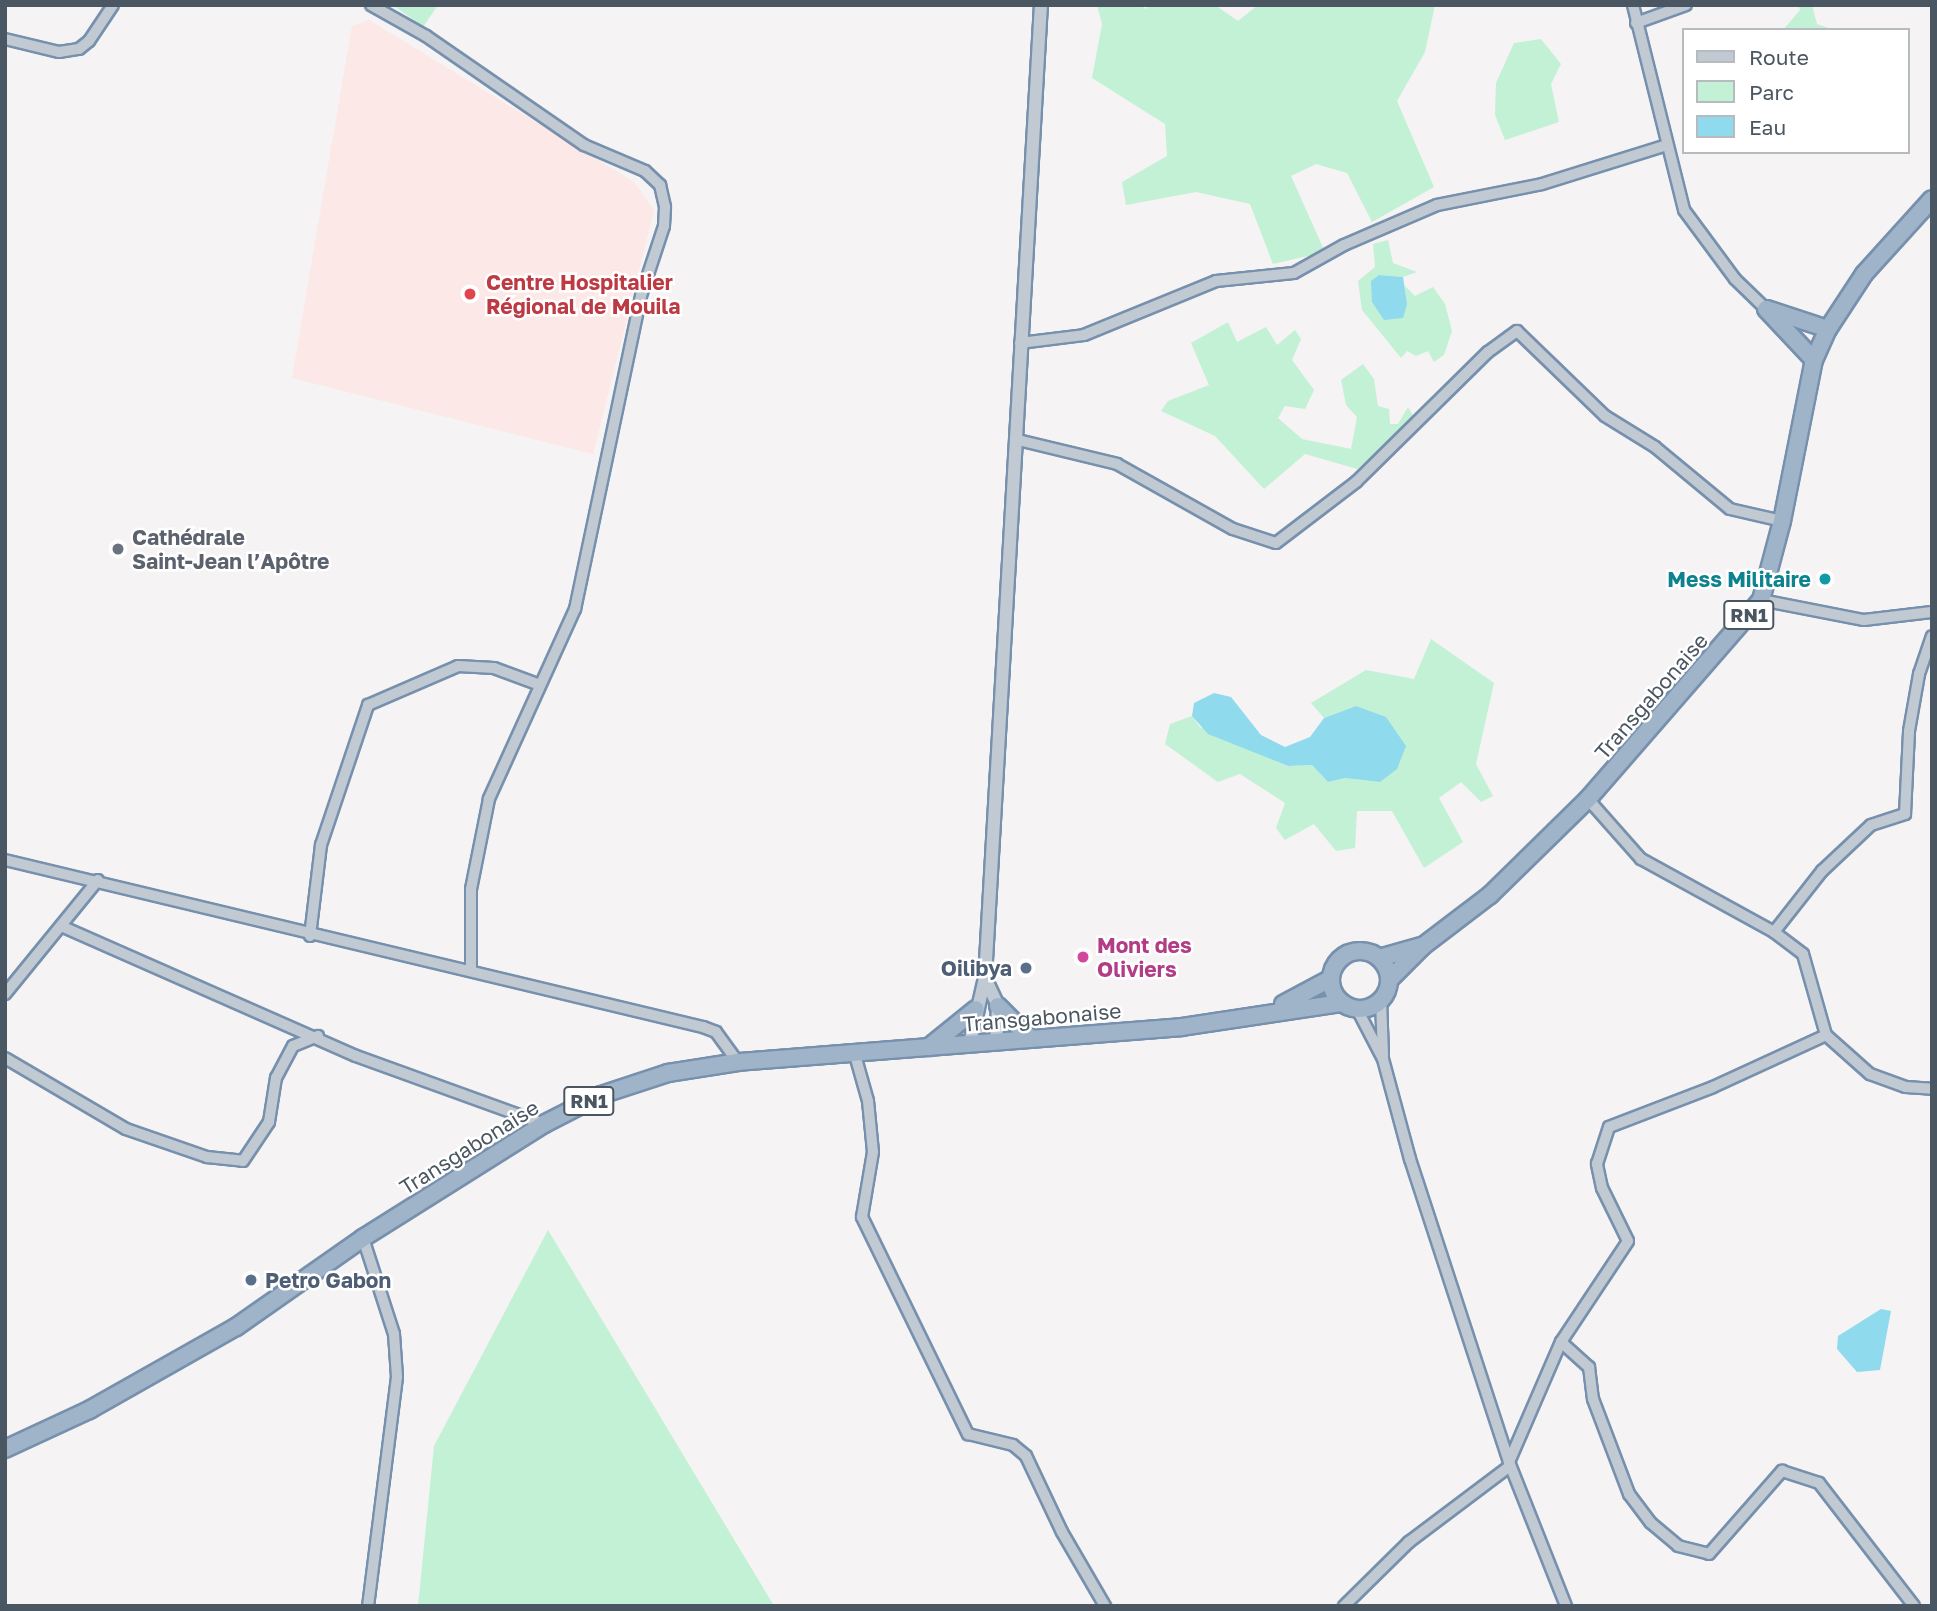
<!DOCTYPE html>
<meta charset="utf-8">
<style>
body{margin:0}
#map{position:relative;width:1937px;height:1611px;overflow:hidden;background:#f5f3f3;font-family:"Golos Text",sans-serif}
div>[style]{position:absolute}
.medical>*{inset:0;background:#fce8e6}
.green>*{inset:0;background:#c3f1d5}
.water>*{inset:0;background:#90daee}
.roads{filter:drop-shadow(2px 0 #7690ad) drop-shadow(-2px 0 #7690ad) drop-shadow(0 2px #7690ad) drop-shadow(0 -2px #7690ad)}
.minor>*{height:10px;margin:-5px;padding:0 5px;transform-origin:5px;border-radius:5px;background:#c1cad2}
.tertiary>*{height:12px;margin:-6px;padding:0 6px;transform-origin:6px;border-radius:6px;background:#c1cad2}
.trunk>*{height:16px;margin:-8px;padding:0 8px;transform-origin:8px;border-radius:8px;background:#9fb4c9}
.trunk>.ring{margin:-8px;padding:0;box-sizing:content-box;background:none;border:16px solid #9fb4c9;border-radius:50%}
.dots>*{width:19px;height:19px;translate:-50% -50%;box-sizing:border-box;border:4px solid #fff;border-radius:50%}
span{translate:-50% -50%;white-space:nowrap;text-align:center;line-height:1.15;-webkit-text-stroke:5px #fff;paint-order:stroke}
.shield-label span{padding:2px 5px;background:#fff;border:2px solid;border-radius:5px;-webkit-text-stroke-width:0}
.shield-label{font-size:19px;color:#4a5661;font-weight:700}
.health-label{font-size:21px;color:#be3a42;font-weight:700}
.left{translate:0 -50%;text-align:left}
.worship-label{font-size:21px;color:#5b616d;font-weight:700}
.culture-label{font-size:21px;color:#0d838f;font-weight:700}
.right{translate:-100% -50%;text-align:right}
.street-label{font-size:21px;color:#4a5661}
.hotel-label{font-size:21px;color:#b23c85;font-weight:700}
.service-label{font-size:21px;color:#4e5e75;font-weight:700}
.frame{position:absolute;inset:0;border:7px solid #4a5661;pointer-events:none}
.legend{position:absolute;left:1682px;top:28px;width:228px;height:126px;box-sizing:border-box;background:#fff;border:2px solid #b7bbc0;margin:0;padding:9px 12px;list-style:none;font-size:21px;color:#4a5661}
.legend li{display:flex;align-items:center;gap:14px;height:35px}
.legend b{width:35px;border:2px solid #b7bbc0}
</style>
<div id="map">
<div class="medical">
<i style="clip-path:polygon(369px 20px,634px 182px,654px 210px,593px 454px,292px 378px,352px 26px)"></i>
</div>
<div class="green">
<i style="clip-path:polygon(393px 5px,438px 5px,423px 27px)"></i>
<i style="clip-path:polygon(1097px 5px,1142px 5px,1145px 9px,1151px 5px,1215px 5px,1238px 21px,1258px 5px,1435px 5px,1425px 52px,1397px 101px,1434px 187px,1372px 222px,1347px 173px,1316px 164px,1291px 176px,1325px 252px,1273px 264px,1250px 204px,1196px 192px,1126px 205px,1122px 182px,1167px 156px,1165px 124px,1092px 78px,1102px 24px)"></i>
<i style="clip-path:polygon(1798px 5px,1812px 5px,1817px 24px,1834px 30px,1783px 30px,1800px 10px)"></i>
<i style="clip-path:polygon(1541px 39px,1561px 64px,1551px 84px,1559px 122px,1505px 140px,1495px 115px,1496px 83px,1514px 43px)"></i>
<i style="clip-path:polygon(1388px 240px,1393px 263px,1417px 272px,1403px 277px,1379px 275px,1407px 304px,1404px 285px,1415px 296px,1433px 287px,1445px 304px,1452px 331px,1444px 355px,1434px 362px,1428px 351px,1416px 356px,1407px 351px,1401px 358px,1362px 310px,1358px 281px,1375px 267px,1373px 244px)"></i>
<i style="clip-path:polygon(1228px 322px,1237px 342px,1266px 327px,1277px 345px,1295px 330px,1301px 339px,1292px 360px,1314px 390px,1305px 409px,1285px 406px,1278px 418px,1302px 439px,1351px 449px,1357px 417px,1346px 405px,1341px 380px,1363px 364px,1374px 379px,1378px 406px,1389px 409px,1390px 424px,1398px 424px,1408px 407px,1415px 419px,1357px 469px,1305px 454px,1264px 489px,1215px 436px,1161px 411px,1168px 401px,1209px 385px,1191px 343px)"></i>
<i style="clip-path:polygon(1431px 639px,1494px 683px,1476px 764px,1493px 796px,1481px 802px,1461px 782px,1439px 798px,1463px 842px,1424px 868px,1392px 811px,1357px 811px,1355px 848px,1336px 851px,1314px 824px,1285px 840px,1276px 828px,1285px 803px,1240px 774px,1218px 782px,1165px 744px,1170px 724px,1192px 716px,1200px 727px,1287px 766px,1312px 765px,1328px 782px,1345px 778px,1380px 782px,1356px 706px,1324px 718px,1311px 703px,1366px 670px,1414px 679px)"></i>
<i style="clip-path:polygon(548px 1230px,774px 1606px,418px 1606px,434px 1446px)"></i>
</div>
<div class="water">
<i style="clip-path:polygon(1379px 275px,1403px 277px,1407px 304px,1403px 318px,1384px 320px,1372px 302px,1371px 281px)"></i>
<i style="clip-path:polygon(1214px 693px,1231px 697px,1261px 735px,1285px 747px,1310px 737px,1324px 718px,1356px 706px,1386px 717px,1406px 746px,1397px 769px,1380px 782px,1345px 778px,1328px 782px,1312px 765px,1288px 766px,1208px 734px,1192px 716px,1194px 703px)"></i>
<i style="clip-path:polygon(1881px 1309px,1891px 1311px,1880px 1370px,1857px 1372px,1837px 1349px,1838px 1336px)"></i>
</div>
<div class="roads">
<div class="minor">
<i style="left:371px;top:5px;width:63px;rotate:29.4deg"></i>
<i style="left:426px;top:36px;width:192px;rotate:34.6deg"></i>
<i style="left:584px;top:145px;width:66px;rotate:23.1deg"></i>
<i style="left:645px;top:171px;width:21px;rotate:43deg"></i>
<i style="left:660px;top:185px;width:23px;rotate:77deg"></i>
<i style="left:665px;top:207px;width:19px;rotate:93deg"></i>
<i style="left:664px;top:226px;width:74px;rotate:108.2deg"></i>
<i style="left:641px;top:296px;width:320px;rotate:101.9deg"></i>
<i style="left:575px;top:609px;width:209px;rotate:114.4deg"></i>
<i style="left:489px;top:799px;width:92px;rotate:101.3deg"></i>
<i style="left:471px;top:889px;width:82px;rotate:90deg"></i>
<i style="left:1633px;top:5px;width:211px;rotate:76deg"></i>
<i style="left:1684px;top:210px;width:86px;rotate:53.5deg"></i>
<i style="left:1735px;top:279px;width:43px;rotate:44.1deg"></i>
<i style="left:1636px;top:23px;width:53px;rotate:-19.8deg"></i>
<i style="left:5px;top:39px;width:56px;rotate:13.5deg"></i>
<i style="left:59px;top:52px;width:20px;rotate:-9deg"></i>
<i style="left:79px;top:49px;width:13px;rotate:-39deg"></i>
<i style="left:89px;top:41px;width:43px;rotate:-56.3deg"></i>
<i style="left:1020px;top:343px;width:64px;rotate:-7.1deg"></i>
<i style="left:1084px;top:335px;width:143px;rotate:-22.2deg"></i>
<i style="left:1216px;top:281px;width:78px;rotate:-5.9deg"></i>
<i style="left:1294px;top:273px;width:57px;rotate:-29.2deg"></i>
<i style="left:1344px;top:245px;width:101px;rotate:-23.3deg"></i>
<i style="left:1437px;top:205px;width:107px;rotate:-11.3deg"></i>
<i style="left:1542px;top:184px;width:131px;rotate:-17.3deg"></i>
<i style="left:1018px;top:440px;width:102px;rotate:13.6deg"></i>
<i style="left:1117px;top:464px;width:133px;rotate:29.3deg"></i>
<i style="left:1233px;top:529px;width:45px;rotate:18deg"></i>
<i style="left:1276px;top:543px;width:101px;rotate:-37.3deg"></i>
<i style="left:1356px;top:482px;width:185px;rotate:-44.6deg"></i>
<i style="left:1488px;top:352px;width:36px;rotate:-36deg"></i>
<i style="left:1517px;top:331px;width:122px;rotate:44deg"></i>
<i style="left:1605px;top:416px;width:59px;rotate:31.8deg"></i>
<i style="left:1655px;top:447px;width:97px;rotate:39.6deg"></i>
<i style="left:1730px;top:509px;width:53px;rotate:13deg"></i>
<i style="left:1761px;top:600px;width:105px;rotate:11deg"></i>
<i style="left:1864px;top:620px;width:68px;rotate:-6.7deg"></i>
<i style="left:5px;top:860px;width:718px;rotate:13.46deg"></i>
<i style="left:703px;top:1027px;width:14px;rotate:21deg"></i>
<i style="left:716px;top:1032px;width:37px;rotate:54deg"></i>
<i style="left:61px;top:926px;width:322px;rotate:23.8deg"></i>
<i style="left:356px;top:1056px;width:200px;rotate:19.9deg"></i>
<i style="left:1774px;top:932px;width:78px;rotate:-51.8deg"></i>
<i style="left:1822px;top:871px;width:67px;rotate:-43.2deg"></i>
<i style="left:1871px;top:825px;width:36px;rotate:-18deg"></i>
<i style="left:1905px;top:814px;width:83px;rotate:-87.2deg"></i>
<i style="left:1909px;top:731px;width:58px;rotate:-80deg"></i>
<i style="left:1919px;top:674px;width:40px;rotate:-71.1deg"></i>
<i style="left:310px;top:936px;width:92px;rotate:-83.1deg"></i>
<i style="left:321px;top:845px;width:148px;rotate:-71.4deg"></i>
<i style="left:368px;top:705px;width:98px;rotate:-23.4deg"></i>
<i style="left:458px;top:666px;width:36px;rotate:3deg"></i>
<i style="left:494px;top:668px;width:49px;rotate:20.3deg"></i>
<i style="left:5px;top:994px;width:147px;rotate:-50.8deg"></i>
<i style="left:1381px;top:1000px;width:55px;rotate:87.9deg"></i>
<i style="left:1357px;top:1009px;width:56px;rotate:62.5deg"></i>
<i style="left:1383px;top:1059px;width:104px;rotate:74.9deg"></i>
<i style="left:1410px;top:1159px;width:319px;rotate:71.9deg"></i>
<i style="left:1509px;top:1462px;width:155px;rotate:68.4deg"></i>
<i style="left:1826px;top:1035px;width:59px;rotate:41.6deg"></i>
<i style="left:1870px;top:1074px;width:38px;rotate:20deg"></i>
<i style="left:1906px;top:1087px;width:26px;rotate:4deg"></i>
<i style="left:855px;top:1055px;width:48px;rotate:74.2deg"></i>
<i style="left:868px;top:1101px;width:51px;rotate:84.4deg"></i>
<i style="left:873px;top:1152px;width:66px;rotate:99.6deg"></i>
<i style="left:862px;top:1217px;width:242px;rotate:64deg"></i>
<i style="left:968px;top:1434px;width:46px;rotate:13.7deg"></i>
<i style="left:1013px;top:1445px;width:17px;rotate:40deg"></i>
<i style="left:1026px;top:1456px;width:84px;rotate:64.7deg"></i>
<i style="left:1062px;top:1532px;width:86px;rotate:59.8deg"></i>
<i style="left:5px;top:1058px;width:140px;rotate:30.4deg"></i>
<i style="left:126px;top:1129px;width:86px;rotate:19.1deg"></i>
<i style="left:207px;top:1157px;width:36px;rotate:6deg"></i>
<i style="left:243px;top:1161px;width:47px;rotate:-56.3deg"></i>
<i style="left:269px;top:1122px;width:45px;rotate:-81deg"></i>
<i style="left:276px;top:1078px;width:36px;rotate:-62deg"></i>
<i style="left:293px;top:1046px;width:27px;rotate:-22deg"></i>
<i style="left:363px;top:1238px;width:101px;rotate:72.1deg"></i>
<i style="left:394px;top:1334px;width:43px;rotate:86deg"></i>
<i style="left:397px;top:1377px;width:231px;rotate:97.2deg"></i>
<i style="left:1561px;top:1342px;width:38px;rotate:42deg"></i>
<i style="left:1589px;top:1367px;width:32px;rotate:83deg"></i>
<i style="left:1593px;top:1399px;width:102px;rotate:69.2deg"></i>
<i style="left:1629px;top:1494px;width:36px;rotate:53deg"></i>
<i style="left:1651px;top:1523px;width:35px;rotate:40deg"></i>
<i style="left:1678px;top:1546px;width:32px;rotate:14deg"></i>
<i style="left:1709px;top:1554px;width:111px;rotate:-48.7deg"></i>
<i style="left:1782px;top:1471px;width:39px;rotate:18deg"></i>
<i style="left:1819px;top:1483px;width:155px;rotate:52.3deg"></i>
<i style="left:1509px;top:1462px;width:131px;rotate:-66.6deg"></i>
<i style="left:1561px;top:1342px;width:121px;rotate:-56.4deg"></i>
<i style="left:1628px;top:1241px;width:59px;rotate:-116.1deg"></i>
<i style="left:1602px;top:1188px;width:25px;rotate:-102deg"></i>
<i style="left:1597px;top:1164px;width:39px;rotate:-72deg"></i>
<i style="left:1609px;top:1127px;width:111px;rotate:-21deg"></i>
<i style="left:1713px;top:1087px;width:124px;rotate:-24.7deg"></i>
<i style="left:1826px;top:1035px;width:84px;rotate:-105.9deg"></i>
<i style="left:1803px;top:954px;width:36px;rotate:-143deg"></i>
<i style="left:1774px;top:932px;width:152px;rotate:-151.2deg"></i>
<i style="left:1641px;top:859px;width:80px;rotate:-131.5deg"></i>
<i style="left:1344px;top:1606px;width:91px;rotate:-44.6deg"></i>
<i style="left:1409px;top:1542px;width:126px;rotate:-37deg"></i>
</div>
<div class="tertiary">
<i style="left:985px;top:978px;width:31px;rotate:65deg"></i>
<i style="left:998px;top:1006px;width:35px;rotate:93deg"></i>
<i style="left:970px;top:1043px;width:67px;rotate:-77deg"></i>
<i style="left:985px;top:978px;width:975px;rotate:-86.71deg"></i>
</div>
<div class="trunk">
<i style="left:1766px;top:309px;width:70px;rotate:46.7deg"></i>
<i style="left:1767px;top:309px;width:64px;rotate:18.2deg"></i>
<i class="ring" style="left:1331px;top:951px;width:42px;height:42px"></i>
<i style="left:1379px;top:958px;width:44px;rotate:-15.9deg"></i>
<i style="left:1389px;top:980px;width:48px;rotate:-45deg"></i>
<i style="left:1423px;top:946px;width:84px;rotate:-37.3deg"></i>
<i style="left:1490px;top:895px;width:137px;rotate:-44.4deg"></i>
<i style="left:1588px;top:799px;width:264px;rotate:-49deg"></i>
<i style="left:1761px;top:600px;width:82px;rotate:-75.1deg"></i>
<i style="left:1782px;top:521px;width:164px;rotate:-78.8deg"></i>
<i style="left:1814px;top:360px;width:34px;rotate:-66deg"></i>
<i style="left:1828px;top:329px;width:66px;rotate:-56.8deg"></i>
<i style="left:1864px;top:274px;width:101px;rotate:-47.8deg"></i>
<i style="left:1283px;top:1004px;width:53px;rotate:-28deg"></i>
<i style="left:998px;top:1006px;width:45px;rotate:45deg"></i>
<i style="left:929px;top:1047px;width:60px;rotate:-39deg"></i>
<i style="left:5px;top:1449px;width:93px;rotate:-24.9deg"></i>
<i style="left:89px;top:1410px;width:169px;rotate:-29.5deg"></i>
<i style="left:236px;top:1327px;width:155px;rotate:-35deg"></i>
<i style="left:363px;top:1238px;width:214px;rotate:-32.2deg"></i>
<i style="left:544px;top:1124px;width:64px;rotate:-27deg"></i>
<i style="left:601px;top:1095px;width:71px;rotate:-18.2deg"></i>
<i style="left:668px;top:1073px;width:71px;rotate:-8.9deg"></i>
<i style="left:738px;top:1062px;width:445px;rotate:-4.5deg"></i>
<i style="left:1182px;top:1027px;width:161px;rotate:-8.6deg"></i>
</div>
</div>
<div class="dots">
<i style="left:470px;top:294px;background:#e0444e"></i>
<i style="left:118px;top:549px;background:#6b7280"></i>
<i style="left:1825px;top:579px;background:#0f9aa8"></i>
<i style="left:1083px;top:957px;background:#d1479c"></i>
<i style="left:1026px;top:968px;background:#5c6f8a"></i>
<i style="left:251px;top:1280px;background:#5c6f8a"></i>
</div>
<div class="shield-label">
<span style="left:1749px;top:615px">RN1</span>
<span style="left:589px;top:1101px">RN1</span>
</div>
<div class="health-label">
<span class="left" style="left:486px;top:294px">Centre Hospitalier<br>Régional de Mouila</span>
</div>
<div class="worship-label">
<span class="left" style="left:132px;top:549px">Cathédrale<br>Saint-Jean l’Apôtre</span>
</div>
<div class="culture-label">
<span class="right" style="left:1811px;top:579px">Mess Militaire</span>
</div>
<div class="street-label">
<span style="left:1651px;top:696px;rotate:-49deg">Transgabonaise</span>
<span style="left:1042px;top:1017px;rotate:-5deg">Transgabonaise</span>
<span style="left:469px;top:1147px;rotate:-32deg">Transgabonaise</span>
</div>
<div class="hotel-label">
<span class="left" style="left:1097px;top:957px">Mont des<br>Oliviers</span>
</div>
<div class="service-label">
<span class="right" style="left:1012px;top:968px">Oilibya</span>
<span class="left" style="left:265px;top:1280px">Petro Gabon</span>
</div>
<div class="frame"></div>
<ul class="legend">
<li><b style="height:9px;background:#c1cad2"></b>Route</li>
<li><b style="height:19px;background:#c3f1d5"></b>Parc</li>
<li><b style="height:19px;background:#90daee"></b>Eau</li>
</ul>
</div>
